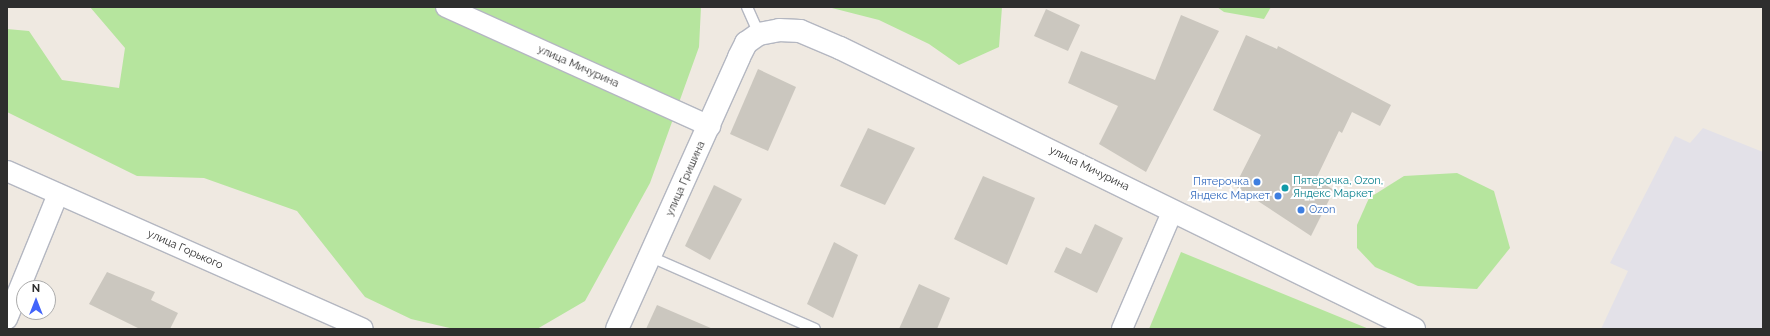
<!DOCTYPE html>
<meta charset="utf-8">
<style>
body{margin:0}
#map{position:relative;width:1770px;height:336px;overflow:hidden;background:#efe9e1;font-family:Raleway,sans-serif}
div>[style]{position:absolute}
.industrial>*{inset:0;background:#e3e1e8}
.green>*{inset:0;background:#b6e59e}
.building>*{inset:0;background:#cbc7bf}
.roads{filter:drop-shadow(1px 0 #b4b7c1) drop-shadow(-1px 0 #b4b7c1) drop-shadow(0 1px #b4b7c1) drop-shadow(0 -1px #b4b7c1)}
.service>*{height:10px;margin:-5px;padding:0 5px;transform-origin:5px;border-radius:5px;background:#fff}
.minor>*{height:20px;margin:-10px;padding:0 10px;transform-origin:10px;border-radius:10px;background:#fff}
.tertiary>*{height:22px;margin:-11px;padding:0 11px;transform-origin:11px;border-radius:11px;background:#fff}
.dots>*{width:11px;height:11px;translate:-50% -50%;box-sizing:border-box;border:2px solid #fff;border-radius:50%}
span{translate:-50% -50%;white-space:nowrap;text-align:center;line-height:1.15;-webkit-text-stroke:4px #fff;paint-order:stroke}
.street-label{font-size:11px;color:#2e2e2e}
.shop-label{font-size:11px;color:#366cbe}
.right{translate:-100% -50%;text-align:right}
.left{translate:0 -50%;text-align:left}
.culture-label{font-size:11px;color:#0d838f}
.frame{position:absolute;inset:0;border:8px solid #2e2e2e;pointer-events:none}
.north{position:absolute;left:16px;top:280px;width:40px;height:40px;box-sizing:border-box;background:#fff;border:1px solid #ababab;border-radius:50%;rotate:0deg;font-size:11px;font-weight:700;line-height:16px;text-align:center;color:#2e2e2e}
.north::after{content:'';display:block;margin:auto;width:14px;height:18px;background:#4264fb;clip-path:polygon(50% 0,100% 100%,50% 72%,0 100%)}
</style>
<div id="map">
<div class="industrial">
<i style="clip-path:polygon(1703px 128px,1763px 152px,1763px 329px,1601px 329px,1628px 271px,1610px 263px,1675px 136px,1690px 143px)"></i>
</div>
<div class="green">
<i style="clip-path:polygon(90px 7px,701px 7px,699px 47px,650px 183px,585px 301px,537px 329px,454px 329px,411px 319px,365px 297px,297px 211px,204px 178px,137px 176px,7px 112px,7px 29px,29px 31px,62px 80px,119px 88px,125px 48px)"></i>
<i style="clip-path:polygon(828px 7px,1002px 7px,999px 47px,959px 65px,929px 44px,879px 20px)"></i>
<i style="clip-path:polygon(1217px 7px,1271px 7px,1264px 19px,1224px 12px)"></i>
<i style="clip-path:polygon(1457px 173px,1494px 191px,1510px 248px,1477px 289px,1418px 286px,1375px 267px,1357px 248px,1357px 225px,1369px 198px,1404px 176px)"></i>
<i style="clip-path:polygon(1181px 252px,1369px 329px,1149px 329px)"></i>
</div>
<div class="building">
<i style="clip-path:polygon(1046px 9px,1080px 25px,1068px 51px,1034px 36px)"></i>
<i style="clip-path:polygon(1181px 15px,1219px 31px,1146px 172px,1099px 144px,1118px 106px,1068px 83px,1081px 51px,1155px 80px)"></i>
<i style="clip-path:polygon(1246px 35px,1277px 49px,1278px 46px,1391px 105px,1380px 126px,1352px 112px,1342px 133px,1339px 131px,1316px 179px,1334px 190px,1311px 236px,1235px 186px,1261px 135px,1213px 110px)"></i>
<i style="clip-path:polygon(758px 69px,796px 87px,768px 151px,730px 134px)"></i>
<i style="clip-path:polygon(868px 128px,915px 148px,885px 205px,840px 186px)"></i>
<i style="clip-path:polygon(983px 176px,1035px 198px,1007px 265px,954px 239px)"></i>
<i style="clip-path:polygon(714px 185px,742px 199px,710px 260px,685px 246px)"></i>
<i style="clip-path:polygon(1095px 224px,1123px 238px,1097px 293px,1054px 272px,1066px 247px,1081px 254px)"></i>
<i style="clip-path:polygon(834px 242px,858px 255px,833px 318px,807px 304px)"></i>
<i style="clip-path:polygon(107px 272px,155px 292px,151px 300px,178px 313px,170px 329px,140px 329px,89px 304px)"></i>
<i style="clip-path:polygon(919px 284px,950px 298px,937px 329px,899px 329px)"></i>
<i style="clip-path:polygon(657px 305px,713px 329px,646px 329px)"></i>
</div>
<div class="roads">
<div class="service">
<i style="left:747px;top:7px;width:30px;rotate:66deg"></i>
<i style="left:651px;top:257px;width:179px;rotate:23.7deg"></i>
</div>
<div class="minor">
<i style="left:446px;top:7px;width:290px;rotate:24.3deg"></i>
<i style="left:7px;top:171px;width:389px;rotate:23.9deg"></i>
<i style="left:7px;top:319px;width:135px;rotate:-67.8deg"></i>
<i style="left:1122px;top:329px;width:129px;rotate:-66.8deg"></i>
</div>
<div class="tertiary">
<i style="left:617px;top:329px;width:298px;rotate:-65.8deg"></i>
<i style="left:739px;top:57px;width:16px;rotate:-63deg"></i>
<i style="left:746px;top:43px;width:16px;rotate:-35deg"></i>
<i style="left:759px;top:34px;width:20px;rotate:-11deg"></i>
<i style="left:779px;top:30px;width:21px;rotate:3deg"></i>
<i style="left:800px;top:31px;width:43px;rotate:23deg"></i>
<i style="left:840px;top:48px;width:639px;rotate:26.08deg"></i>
</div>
</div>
<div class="dots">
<i style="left:1257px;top:182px;background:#3f7fe0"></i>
<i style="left:1285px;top:188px;background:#0f9aa8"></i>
<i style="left:1278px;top:196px;background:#3f7fe0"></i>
<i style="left:1301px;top:210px;background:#3f7fe0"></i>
</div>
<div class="street-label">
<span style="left:578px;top:67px;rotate:24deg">улица Мичурина</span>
<span style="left:1089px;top:169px;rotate:26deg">улица Мичурина</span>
<span style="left:686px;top:179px;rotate:-66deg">улица Гришина</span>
<span style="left:185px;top:250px;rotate:24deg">улица Горького</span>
</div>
<div class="shop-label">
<span class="right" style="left:1249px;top:182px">Пятерочка</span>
<span class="right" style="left:1270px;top:196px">Яндекс Маркет</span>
<span class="left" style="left:1309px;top:210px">Ozon</span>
</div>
<div class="culture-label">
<span class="left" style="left:1293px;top:188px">Пятерочка, Ozon,<br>Яндекс Маркет</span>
</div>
<div class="frame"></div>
<div class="north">N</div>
</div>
